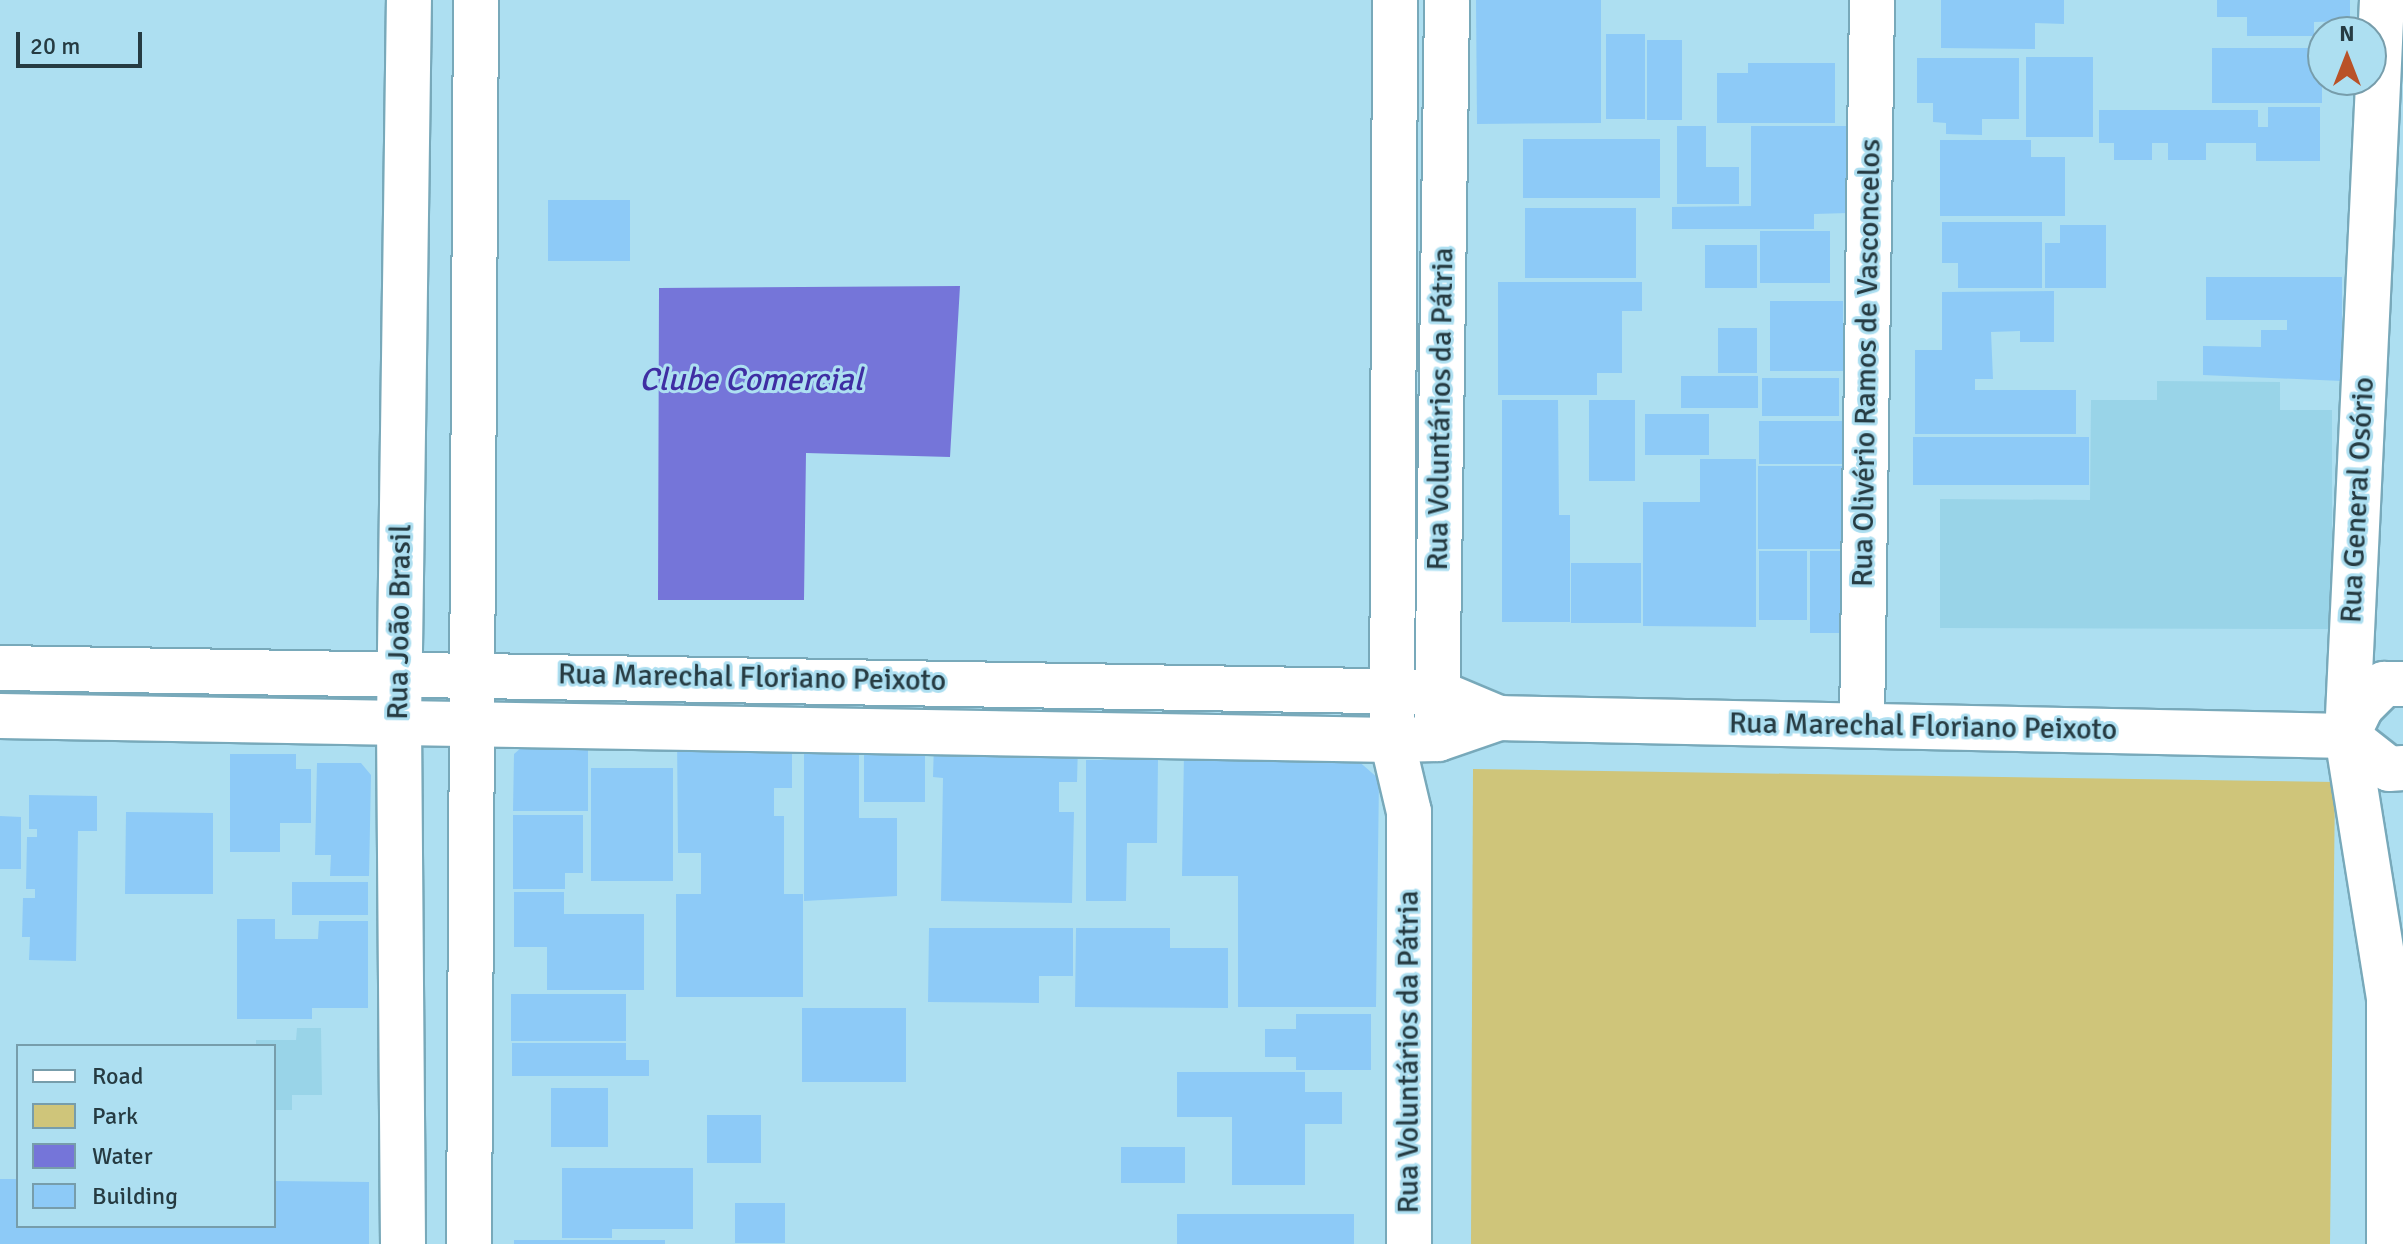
<!DOCTYPE html>
<meta charset="utf-8">
<style>
body{margin:0}
#map{position:relative;width:2403px;height:1244px;overflow:hidden;background:#addff1;font-family:Signika,sans-serif}
div>[style]{position:absolute}
.built>*{inset:0;background:#99d4e8}
.green>*{inset:0;background:#cfc57a}
.water>*{inset:0;background:#7575d9}
.building>*{inset:0;background:#8dcaf7}
.roads{filter:drop-shadow(2px 0 #78a9ba) drop-shadow(-2px 0 #78a9ba) drop-shadow(0 2px #78a9ba) drop-shadow(0 -2px #78a9ba)}
.minor>*{height:44px;margin:-22px;padding:0 22px;transform-origin:22px;border-radius:22px;background:#fff}
span{translate:-50% -50%;white-space:nowrap;text-align:center;line-height:1.15;-webkit-text-stroke:6px #addff1;paint-order:stroke}
.street-label{font-size:30px;color:#263b42}
.water-label{font-size:32px;color:#3f2ea3;font-style:italic}
.legend{position:absolute;left:16px;top:1044px;width:260px;height:184px;box-sizing:border-box;background:#addff1;border:2px solid #779dab;margin:0;padding:10px 14px;list-style:none;font-size:24px;color:#263b42}
.legend li{display:flex;align-items:center;gap:16px;height:40px}
.legend b{width:40px;border:2px solid #779dab}
.north{position:absolute;left:2307px;top:16px;width:80px;height:80px;box-sizing:border-box;background:#addff1;border:2px solid #779dab;border-radius:50%;rotate:0deg;font-size:22px;font-weight:700;line-height:32px;text-align:center;color:#263b42}
.north::after{content:'';display:block;margin:auto;width:28px;height:36px;background:#b95228;clip-path:polygon(50% 0,100% 100%,50% 72%,0 100%)}
.scale{position:absolute;left:16px;top:32px;width:126px;height:36px;box-sizing:border-box;border:4px solid #263b42;border-top:0;padding-left:10px;font-size:24px;line-height:28px;white-space:nowrap;color:#263b42;-webkit-text-stroke:6px #addff1;paint-order:stroke}
</style>
<div id="map">
<div class="built">
<i style="clip-path:polygon(2157px 381px,2280px 382px,2280px 410px,2332px 410px,2332px 629px,1940px 628px,1940px 499px,2090px 500px,2091px 400px,2157px 400px)"></i>
<i style="clip-path:polygon(297px 1028px,321px 1028px,322px 1095px,292px 1095px,292px 1110px,274px 1110px,274px 1046px,256px 1046px,256px 1040px,296px 1040px)"></i>
</div>
<div class="green">
<i style="clip-path:polygon(1473px 769px,2335px 782px,2330px 1244px,1471px 1244px)"></i>
</div>
<div class="water">
<i style="clip-path:polygon(960px 286px,950px 457px,806px 453px,804px 600px,658px 600px,659px 288px)"></i>
</div>
<div class="building">
<i style="clip-path:polygon(1476px 0,1601px 0,1601px 123px,1477px 124px)"></i>
<i style="clip-path:polygon(1941px 0,2064px 0,2064px 24px,2035px 23px,2035px 49px,1941px 48px)"></i>
<i style="clip-path:polygon(2217px 0,2350px 0,2350px 21px,2314px 22px,2314px 36px,2247px 36px,2247px 17px,2217px 17px)"></i>
<i style="clip-path:polygon(1606px 34px,1645px 34px,1645px 119px,1606px 119px)"></i>
<i style="clip-path:polygon(1647px 40px,1682px 40px,1682px 120px,1647px 120px)"></i>
<i style="clip-path:polygon(2212px 48px,2322px 48px,2322px 103px,2212px 103px)"></i>
<i style="clip-path:polygon(2026px 57px,2093px 57px,2093px 137px,2026px 137px)"></i>
<i style="clip-path:polygon(1917px 58px,2019px 58px,2019px 119px,1982px 119px,1982px 135px,1946px 134px,1946px 123px,1933px 122px,1933px 103px,1917px 103px)"></i>
<i style="clip-path:polygon(1748px 63px,1835px 63px,1835px 123px,1717px 123px,1717px 73px,1748px 73px)"></i>
<i style="clip-path:polygon(2268px 107px,2320px 107px,2320px 161px,2256px 161px,2256px 143px,2206px 143px,2206px 160px,2168px 160px,2168px 143px,2152px 143px,2152px 160px,2114px 160px,2114px 143px,2099px 143px,2099px 110px,2258px 110px,2258px 127px,2268px 127px)"></i>
<i style="clip-path:polygon(1677px 126px,1706px 126px,1706px 167px,1739px 167px,1739px 204px,1677px 204px)"></i>
<i style="clip-path:polygon(1751px 126px,1848px 126px,1848px 213px,1814px 214px,1814px 229px,1672px 229px,1672px 207px,1751px 206px)"></i>
<i style="clip-path:polygon(1523px 139px,1660px 139px,1660px 198px,1523px 198px)"></i>
<i style="clip-path:polygon(1940px 140px,2031px 140px,2031px 157px,2065px 157px,2065px 216px,1940px 216px)"></i>
<i style="clip-path:polygon(548px 200px,630px 200px,630px 261px,548px 261px)"></i>
<i style="clip-path:polygon(1525px 208px,1636px 208px,1636px 278px,1525px 278px)"></i>
<i style="clip-path:polygon(1942px 222px,2042px 222px,2042px 288px,1958px 288px,1958px 263px,1942px 263px)"></i>
<i style="clip-path:polygon(2060px 225px,2106px 225px,2106px 288px,2045px 288px,2045px 243px,2060px 243px)"></i>
<i style="clip-path:polygon(1760px 231px,1830px 231px,1830px 283px,1760px 283px)"></i>
<i style="clip-path:polygon(1705px 245px,1757px 245px,1757px 288px,1705px 288px)"></i>
<i style="clip-path:polygon(2206px 277px,2342px 277px,2342px 381px,2203px 375px,2203px 346px,2261px 347px,2261px 330px,2287px 330px,2287px 320px,2206px 320px)"></i>
<i style="clip-path:polygon(1498px 282px,1642px 282px,1642px 311px,1622px 311px,1622px 373px,1597px 373px,1597px 395px,1498px 395px)"></i>
<i style="clip-path:polygon(2054px 291px,2054px 342px,2020px 342px,2020px 331px,1991px 332px,1993px 379px,1975px 379px,1975px 390px,2076px 390px,2076px 434px,1915px 434px,1915px 350px,1942px 350px,1942px 292px)"></i>
<i style="clip-path:polygon(1770px 301px,1843px 301px,1843px 371px,1770px 371px)"></i>
<i style="clip-path:polygon(1718px 328px,1757px 328px,1757px 373px,1718px 373px)"></i>
<i style="clip-path:polygon(1681px 376px,1758px 376px,1758px 408px,1681px 408px)"></i>
<i style="clip-path:polygon(1762px 378px,1839px 378px,1839px 416px,1762px 416px)"></i>
<i style="clip-path:polygon(1502px 400px,1558px 400px,1559px 515px,1570px 515px,1570px 622px,1502px 622px)"></i>
<i style="clip-path:polygon(1589px 400px,1635px 400px,1635px 481px,1589px 481px)"></i>
<i style="clip-path:polygon(1645px 414px,1709px 414px,1709px 455px,1645px 455px)"></i>
<i style="clip-path:polygon(1759px 421px,1843px 421px,1843px 464px,1759px 464px)"></i>
<i style="clip-path:polygon(1913px 437px,2089px 437px,2089px 485px,1913px 485px)"></i>
<i style="clip-path:polygon(1700px 459px,1756px 459px,1756px 627px,1643px 626px,1643px 502px,1700px 502px)"></i>
<i style="clip-path:polygon(1758px 466px,1843px 466px,1843px 549px,1758px 549px)"></i>
<i style="clip-path:polygon(1759px 551px,1807px 551px,1807px 620px,1759px 620px)"></i>
<i style="clip-path:polygon(1810px 551px,1843px 551px,1843px 633px,1810px 633px)"></i>
<i style="clip-path:polygon(1571px 563px,1641px 563px,1641px 623px,1571px 623px)"></i>
<i style="clip-path:polygon(677px 732px,792px 732px,792px 788px,774px 788px,774px 816px,784px 816px,784px 894px,803px 894px,803px 997px,676px 997px,676px 894px,701px 894px,701px 853px,678px 853px)"></i>
<i style="clip-path:polygon(536px 735px,588px 736px,588px 811px,513px 811px,514px 754px)"></i>
<i style="clip-path:polygon(934px 743px,1078px 745px,1077px 782px,1059px 782px,1059px 812px,1074px 812px,1072px 903px,941px 901px,943px 778px,933px 777px)"></i>
<i style="clip-path:polygon(804px 745px,859px 745px,859px 818px,897px 818px,897px 896px,804px 901px)"></i>
<i style="clip-path:polygon(864px 745px,925px 745px,925px 802px,864px 802px)"></i>
<i style="clip-path:polygon(1184px 752px,1348px 752px,1379px 779px,1376px 1007px,1238px 1007px,1238px 876px,1182px 876px)"></i>
<i style="clip-path:polygon(230px 754px,296px 754px,296px 769px,311px 769px,311px 823px,280px 823px,280px 852px,230px 852px)"></i>
<i style="clip-path:polygon(1086px 760px,1158px 760px,1157px 843px,1127px 843px,1126px 901px,1086px 901px)"></i>
<i style="clip-path:polygon(317px 763px,361px 763px,371px 775px,369px 876px,330px 876px,331px 855px,315px 855px)"></i>
<i style="clip-path:polygon(591px 768px,673px 768px,673px 881px,591px 881px)"></i>
<i style="clip-path:polygon(29px 795px,97px 796px,97px 831px,78px 831px,76px 961px,29px 960px,30px 937px,22px 937px,23px 898px,35px 898px,35px 889px,26px 889px,27px 837px,37px 837px,37px 829px,29px 829px)"></i>
<i style="clip-path:polygon(126px 812px,213px 813px,213px 894px,125px 894px)"></i>
<i style="clip-path:polygon(513px 815px,583px 815px,583px 873px,565px 873px,565px 889px,513px 889px)"></i>
<i style="clip-path:polygon(0 816px,21px 817px,21px 869px,0 869px)"></i>
<i style="clip-path:polygon(292px 882px,368px 882px,368px 915px,292px 915px)"></i>
<i style="clip-path:polygon(514px 892px,564px 892px,564px 914px,644px 914px,644px 990px,547px 990px,547px 947px,514px 947px)"></i>
<i style="clip-path:polygon(237px 919px,275px 919px,275px 939px,318px 939px,319px 921px,368px 921px,368px 1008px,312px 1008px,312px 1019px,237px 1019px)"></i>
<i style="clip-path:polygon(929px 928px,1073px 928px,1073px 976px,1039px 976px,1039px 1003px,928px 1002px)"></i>
<i style="clip-path:polygon(1076px 928px,1170px 928px,1170px 948px,1228px 948px,1228px 1008px,1075px 1007px)"></i>
<i style="clip-path:polygon(511px 994px,626px 994px,626px 1041px,511px 1041px)"></i>
<i style="clip-path:polygon(802px 1008px,906px 1008px,906px 1082px,802px 1082px)"></i>
<i style="clip-path:polygon(1296px 1014px,1371px 1014px,1371px 1070px,1296px 1070px,1296px 1057px,1265px 1057px,1265px 1029px,1296px 1029px)"></i>
<i style="clip-path:polygon(512px 1043px,626px 1043px,626px 1060px,649px 1060px,649px 1076px,512px 1076px)"></i>
<i style="clip-path:polygon(1177px 1072px,1305px 1072px,1305px 1092px,1342px 1092px,1342px 1124px,1305px 1124px,1305px 1185px,1232px 1185px,1232px 1117px,1177px 1117px)"></i>
<i style="clip-path:polygon(551px 1088px,608px 1088px,608px 1147px,551px 1147px)"></i>
<i style="clip-path:polygon(707px 1115px,761px 1115px,761px 1163px,707px 1163px)"></i>
<i style="clip-path:polygon(1121px 1147px,1185px 1147px,1185px 1183px,1121px 1183px)"></i>
<i style="clip-path:polygon(562px 1168px,693px 1168px,693px 1229px,612px 1229px,612px 1238px,562px 1238px)"></i>
<i style="clip-path:polygon(0 1179px,18px 1179px,18px 1226px,274px 1226px,274px 1181px,369px 1182px,369px 1244px,0 1244px)"></i>
<i style="clip-path:polygon(735px 1203px,785px 1203px,785px 1243px,735px 1243px)"></i>
<i style="clip-path:polygon(1177px 1214px,1354px 1214px,1354px 1244px,1177px 1244px)"></i>
<i style="clip-path:polygon(514px 1240px,665px 1240px,665px 1244px,514px 1244px)"></i>
</div>
<div class="roads">
<div class="minor">
<i style="left:1395px;top:0;width:740px;rotate:90.23deg"></i>
<i style="left:1392px;top:740px;width:74px;rotate:76.7deg"></i>
<i style="left:1409px;top:812px;width:432px;rotate:90deg"></i>
<i style="left:2382px;top:0;width:737px;rotate:92.72deg"></i>
<i style="left:2347px;top:736px;width:265px;rotate:80.9deg"></i>
<i style="left:2389px;top:998px;width:246px;rotate:90deg"></i>
<i style="left:0;top:668px;width:1437px;rotate:0.96deg"></i>
<i style="left:1437px;top:692px;width:67px;rotate:22.8deg"></i>
<i style="left:1499px;top:718px;width:848px;rotate:1.22deg"></i>
<i style="left:2347px;top:736px;width:53px;rotate:38.2deg"></i>
<i style="left:2389px;top:769px;width:14px;rotate:-4deg"></i>
<i style="left:0;top:716px;width:1392px;rotate:0.99deg"></i>
<i style="left:1392px;top:740px;width:46px;rotate:-1.2deg"></i>
<i style="left:1438px;top:739px;width:65px;rotate:-19deg"></i>
<i style="left:1437px;top:719px;width:719px;rotate:-89.2deg"></i>
<i style="left:1862px;top:725px;width:725px;rotate:-89.21deg"></i>
<i style="left:2347px;top:736px;width:32px;rotate:-64deg"></i>
<i style="left:2361px;top:707px;width:33px;rotate:-45deg"></i>
<i style="left:2384px;top:684px;width:19px"></i>
<i style="left:403px;top:1244px;width:522px;rotate:-90.44deg"></i>
<i style="left:399px;top:722px;width:722px;rotate:-89.21deg"></i>
<i style="left:469px;top:1244px;width:1244px;rotate:-89.68deg"></i>
</div>
</div>
<div class="street-label">
<span style="left:1867px;top:363px;rotate:-89deg">Rua Olivério Ramos de Vasconcelos</span>
<span style="left:1441px;top:409px;rotate:-89deg">Rua Voluntários da Pátria</span>
<span style="left:2358px;top:500px;rotate:-87deg">Rua General Osório</span>
<span style="left:400px;top:622px;rotate:-89deg">Rua João Brasil</span>
<span style="left:752px;top:678px;rotate:1deg">Rua Marechal Floriano Peixoto</span>
<span style="left:1923px;top:727px;rotate:1deg">Rua Marechal Floriano Peixoto</span>
<span style="left:1409px;top:1052px;rotate:-90deg">Rua Voluntários da Pátria</span>
</div>
<div class="water-label">
<span style="left:751px;top:380px">Clube Comercial</span>
</div>
<ul class="legend">
<li><b style="height:10px;background:#fff"></b>Road</li>
<li><b style="height:22px;background:#cfc57a"></b>Park</li>
<li><b style="height:22px;background:#7575d9"></b>Water</li>
<li><b style="height:22px;background:#8dcaf7"></b>Building</li>
</ul>
<div class="north">N</div>
<div class="scale">20 m</div>
</div>
